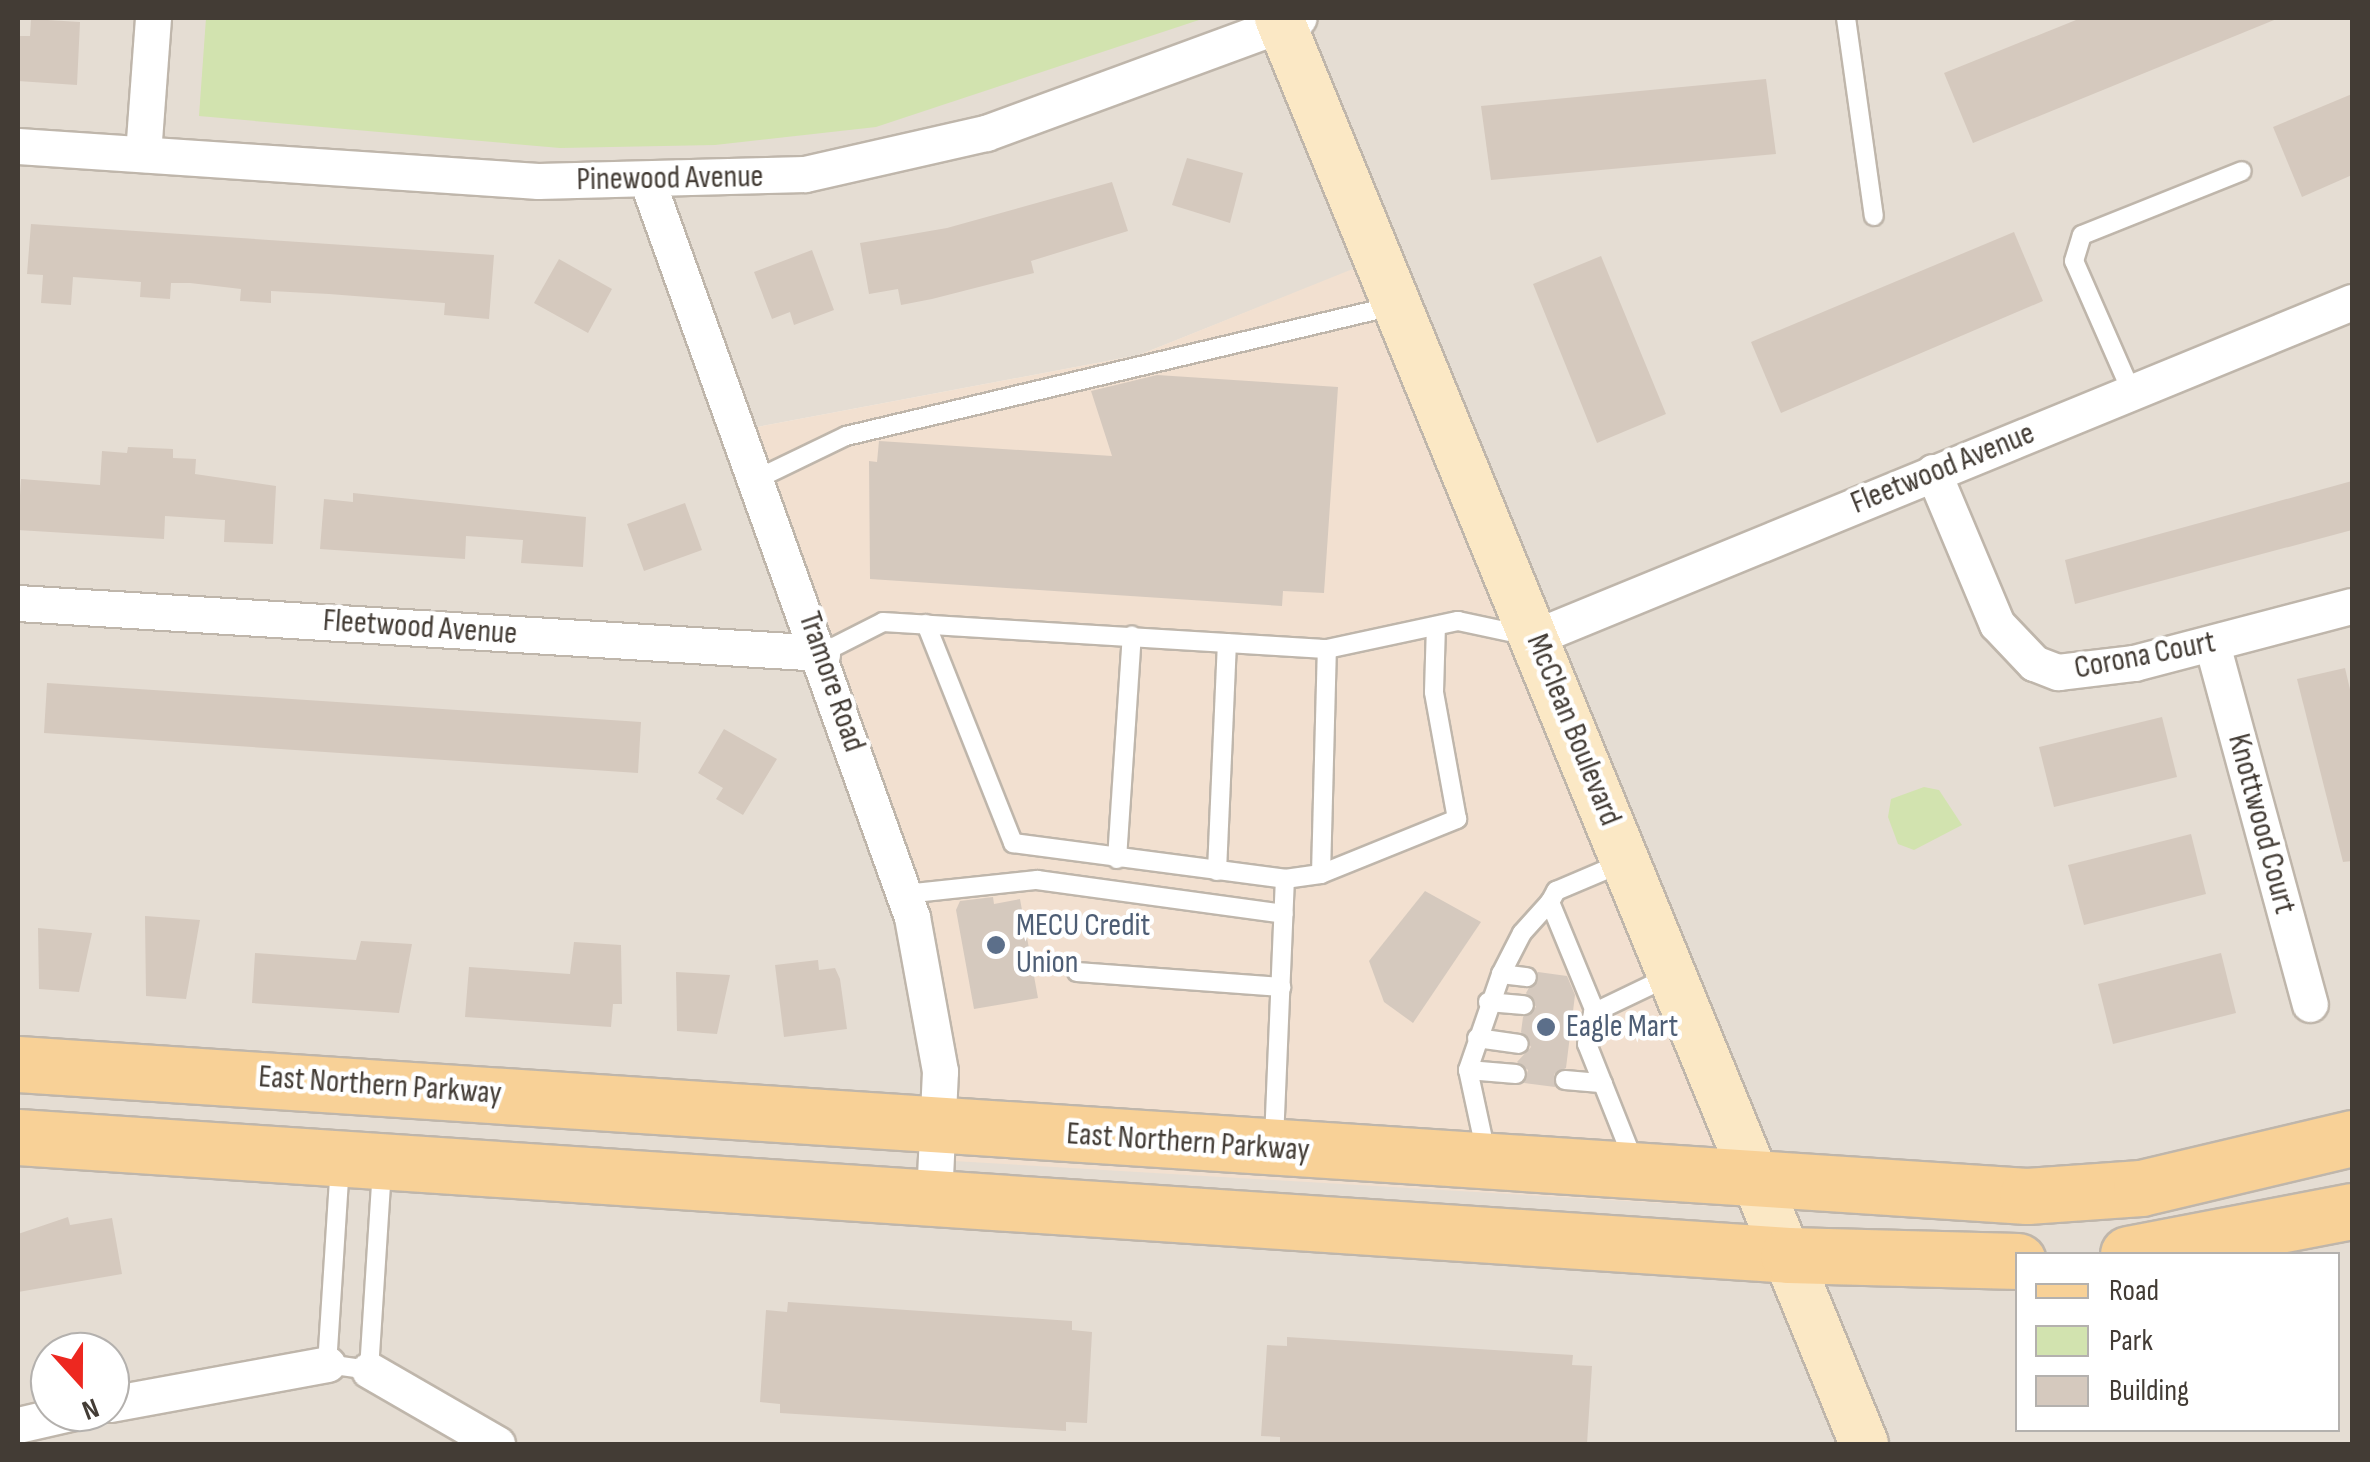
<!DOCTYPE html>
<style>
body{margin:0}
#map{position:relative;width:2370px;height:1462px;overflow:hidden;background:#f1ece5;font-family:"Sofia Sans Condensed",sans-serif}
div>[style]{position:absolute}
.residential>*{inset:0;background:#e5ddd3}
.commercial>*{inset:0;background:#f2e0d0}
.green>*{inset:0;background:#d2e3af}
.building>*{inset:0;background:#d5c9be}
.roads{filter:drop-shadow(2px 0 #bfb6ab) drop-shadow(-2px 0 #bfb6ab) drop-shadow(0 2px #bfb6ab) drop-shadow(0 -2px #bfb6ab)}
.lane>*{height:18px;margin:-9px;padding:0 9px;transform-origin:9px;border-radius:9px;background:#fff}
.street>*{height:35px;margin:-17.5px;padding:0 17.5px;transform-origin:17.5px;border-radius:17.5px;background:#fff}
.secondary>*{height:48px;margin:-24px;padding:0 24px;transform-origin:24px;border-radius:24px;background:#fbe8c5}
.primary>*{height:55px;margin:-27.5px;padding:0 27.5px;transform-origin:27.5px;border-radius:27.5px;background:#f8d197}
.dots>*{width:28px;height:28px;translate:-50% -50%;box-sizing:border-box;border:5px solid #fff;border-radius:50%}
span{translate:-50% -50%;white-space:nowrap;text-align:center;line-height:1.15;-webkit-text-stroke:9px #fff;paint-order:stroke}
.street-label{font-size:32px;color:#433c35}
.service-label{font-size:32px;color:#4e5e75}
.left{translate:0 -50%;text-align:left}
.frame{position:absolute;inset:0;border:20px solid #433c35;pointer-events:none}
.legend{position:absolute;left:2015px;top:1252px;width:325px;height:180px;box-sizing:border-box;background:#fff;border:2px solid #b4b1ae;margin:0;padding:12px 18px;list-style:none;font-size:30px;color:#433c35}
.legend li{display:flex;align-items:center;gap:20px;height:50px}
.legend b{width:50px;border:2px solid #b4b1ae}
.north{position:absolute;left:30px;top:1332px;width:100px;height:100px;box-sizing:border-box;background:#fff;border:2px solid #b4b1ae;border-radius:50%;rotate:159deg;font-size:28px;font-weight:700;line-height:40px;text-align:center;color:#433c35}
.north::after{content:'';display:block;margin:auto;width:35px;height:45px;background:#ed2820;clip-path:polygon(50% 0,100% 100%,50% 72%,0 100%)}
</style>
<div id="map">
<div class="residential">
<i style="clip-path:polygon(evenodd,18px 18px,2352px 18px,2352px 1444px,18px 1444px,18px 18px,1375px 261px,906px 908px,736px 431px,1139px 355px,1375px 261px,18px 18px,2018px 1254px,2338px 1254px,2338px 1430px,2018px 1430px,2018px 1254px,18px 18px,50px 1352px,110px 1352px,110px 1412px,50px 1412px,50px 1352px)"></i>
</div>
<div class="commercial">
<i style="clip-path:polygon(1375px 260px,1761px 1209px,936px 1160px,906px 908px,736px 431px,1139px 355px)"></i>
</div>
<div class="green">
<i style="clip-path:polygon(206px 18px,1205px 18px,876px 127px,715px 145px,560px 148px,199px 116px)"></i>
<i style="clip-path:polygon(1924px 787px,1939px 790px,1962px 825px,1914px 850px,1898px 844px,1888px 817px,1891px 799px)"></i>
</div>
<div class="building">
<i style="clip-path:polygon(2081px 18px,2279px 18px,1973px 143px,1944px 73px)"></i>
<i style="clip-path:polygon(31px 19px,80px 22px,77px 85px,18px 81px,18px 36px,30px 36px)"></i>
<i style="clip-path:polygon(1766px 79px,1776px 154px,1491px 180px,1481px 106px)"></i>
<i style="clip-path:polygon(2352px 94px,2352px 175px,2302px 197px,2273px 127px)"></i>
<i style="clip-path:polygon(1187px 158px,1243px 173px,1230px 223px,1172px 205px)"></i>
<i style="clip-path:polygon(1112px 182px,1128px 231px,1031px 261px,1034px 273px,932px 299px,901px 305px,898px 289px,869px 294px,860px 243px,947px 228px)"></i>
<i style="clip-path:polygon(31px 224px,494px 255px,489px 319px,444px 315px,445px 303px,329px 294px,271px 291px,271px 303px,240px 301px,241px 289px,190px 283px,171px 283px,170px 299px,140px 297px,141px 282px,73px 277px,71px 305px,41px 303px,43px 275px,27px 274px)"></i>
<i style="clip-path:polygon(2014px 232px,2043px 301px,1781px 413px,1751px 342px)"></i>
<i style="clip-path:polygon(812px 250px,834px 310px,794px 325px,790px 312px,772px 319px,754px 272px)"></i>
<i style="clip-path:polygon(1601px 256px,1666px 414px,1597px 443px,1533px 284px)"></i>
<i style="clip-path:polygon(559px 259px,612px 289px,588px 333px,534px 303px)"></i>
<i style="clip-path:polygon(1157px 375px,1338px 387px,1324px 593px,1283px 591px,1282px 606px,870px 579px,869px 461px,877px 462px,879px 441px,1112px 456px,1091px 391px)"></i>
<i style="clip-path:polygon(128px 447px,173px 449px,173px 458px,196px 459px,195px 474px,276px 486px,273px 544px,224px 542px,225px 520px,165px 516px,164px 539px,18px 530px,21px 479px,100px 485px,102px 451px,127px 453px)"></i>
<i style="clip-path:polygon(2352px 481px,2352px 530px,2075px 604px,2065px 560px)"></i>
<i style="clip-path:polygon(353px 493px,586px 517px,583px 567px,521px 563px,523px 540px,466px 536px,465px 559px,320px 549px,324px 499px,353px 502px)"></i>
<i style="clip-path:polygon(685px 503px,702px 550px,644px 571px,627px 524px)"></i>
<i style="clip-path:polygon(2345px 668px,2352px 698px,2352px 861px,2343px 862px,2297px 679px)"></i>
<i style="clip-path:polygon(47px 683px,641px 722px,638px 773px,44px 733px)"></i>
<i style="clip-path:polygon(2162px 717px,2177px 777px,2054px 807px,2039px 747px)"></i>
<i style="clip-path:polygon(724px 729px,777px 759px,743px 815px,716px 799px,723px 788px,698px 773px)"></i>
<i style="clip-path:polygon(2191px 834px,2206px 894px,2084px 925px,2068px 865px)"></i>
<i style="clip-path:polygon(1425px 891px,1481px 922px,1413px 1023px,1384px 1002px,1369px 961px)"></i>
<i style="clip-path:polygon(993px 897px,994px 904px,1020px 899px,1038px 998px,974px 1009px,956px 910px,960px 901px)"></i>
<i style="clip-path:polygon(145px 916px,200px 920px,186px 999px,146px 996px)"></i>
<i style="clip-path:polygon(38px 928px,92px 933px,79px 992px,39px 989px)"></i>
<i style="clip-path:polygon(361px 941px,412px 944px,399px 1013px,252px 1003px,255px 953px,356px 960px)"></i>
<i style="clip-path:polygon(574px 942px,621px 945px,622px 1004px,613px 1004px,611px 1027px,465px 1017px,469px 967px,570px 974px)"></i>
<i style="clip-path:polygon(2221px 953px,2236px 1013px,2113px 1044px,2098px 984px)"></i>
<i style="clip-path:polygon(818px 960px,819px 970px,835px 968px,840px 979px,847px 1029px,784px 1037px,775px 965px)"></i>
<i style="clip-path:polygon(676px 972px,730px 975px,717px 1034px,677px 1031px)"></i>
<i style="clip-path:polygon(1538px 972px,1567px 976px,1575px 995px,1566px 1068px,1554px 1074px,1555px 1087px,1524px 1083px,1528px 1070px,1517px 1062px,1531px 1047px,1521px 1032px,1523px 1017px,1536px 1007px,1526px 993px)"></i>
<i style="clip-path:polygon(68px 1217px,70px 1225px,112px 1218px,122px 1274px,18px 1292px,18px 1234px)"></i>
<i style="clip-path:polygon(788px 1302px,1072px 1321px,1072px 1330px,1092px 1332px,1087px 1423px,1066px 1422px,1066px 1431px,780px 1413px,780px 1404px,760px 1402px,766px 1310px,787px 1312px)"></i>
<i style="clip-path:polygon(1287px 1337px,1573px 1355px,1572px 1365px,1592px 1366px,1587px 1444px,1280px 1444px,1280px 1437px,1261px 1436px,1267px 1345px,1287px 1346px)"></i>
</div>
<div class="roads">
<div class="lane">
<i style="left:1846px;top:18px;width:200px;rotate:82deg"></i>
<i style="left:2132px;top:393px;width:144px;rotate:-113.7deg"></i>
<i style="left:2074px;top:261px;width:27px;rotate:-73deg"></i>
<i style="left:2082px;top:235px;width:172px;rotate:-21.8deg"></i>
<i style="left:757px;top:479px;width:99px;rotate:-25.8deg"></i>
<i style="left:846px;top:436px;width:562px;rotate:-13.37deg"></i>
<i style="left:926px;top:624px;width:236px;rotate:68.3deg"></i>
<i style="left:1013px;top:843px;width:274px;rotate:7.5deg"></i>
<i style="left:822px;top:653px;width:68px;rotate:-26.9deg"></i>
<i style="left:883px;top:622px;width:445px;rotate:3.5deg"></i>
<i style="left:1117px;top:859px;width:224px;rotate:-86.2deg"></i>
<i style="left:1217px;top:871px;width:228px;rotate:-87.5deg"></i>
<i style="left:1321px;top:874px;width:147px;rotate:-22deg"></i>
<i style="left:1457px;top:819px;width:129px;rotate:-100.3deg"></i>
<i style="left:1434px;top:692px;width:66px;rotate:-88.3deg"></i>
<i style="left:905px;top:894px;width:133px;rotate:-6.1deg"></i>
<i style="left:1037px;top:880px;width:249px;rotate:7.8deg"></i>
<i style="left:1077px;top:972px;width:205px;rotate:4.2deg"></i>
<i style="left:1501px;top:974px;width:26px;rotate:7deg"></i>
<i style="left:1488px;top:1002px;width:36px;rotate:5deg"></i>
<i style="left:1594px;top:1009px;width:116px;rotate:-112.4deg"></i>
<i style="left:1550px;top:902px;width:13px;rotate:-61deg"></i>
<i style="left:1556px;top:891px;width:72px;rotate:-23deg"></i>
<i style="left:1477px;top:1038px;width:42px;rotate:8.1deg"></i>
<i style="left:1468px;top:1070px;width:48px;rotate:4.8deg"></i>
<i style="left:1565px;top:1080px;width:38px;rotate:5deg"></i>
<i style="left:1274px;top:1140px;width:261px;rotate:-87.6deg"></i>
<i style="left:1285px;top:879px;width:36px;rotate:-8deg"></i>
<i style="left:1321px;top:874px;width:225px;rotate:-88.5deg"></i>
<i style="left:1327px;top:649px;width:134px;rotate:-12.1deg"></i>
<i style="left:1458px;top:621px;width:67px;rotate:12deg"></i>
<i style="left:1486px;top:1153px;width:85px;rotate:-102.2deg"></i>
<i style="left:1468px;top:1070px;width:102px;rotate:-71deg"></i>
<i style="left:1501px;top:974px;width:46px;rotate:-62.9deg"></i>
<i style="left:1522px;top:933px;width:42px;rotate:-47.9deg"></i>
<i style="left:1634px;top:1162px;width:127px;rotate:-111.7deg"></i>
<i style="left:1587px;top:1044px;width:32px;rotate:-79deg"></i>
<i style="left:1593px;top:1013px;width:83px;rotate:-25.6deg"></i>
<i style="left:340px;top:1164px;width:200px;rotate:93.7deg"></i>
<i style="left:327px;top:1364px;width:42px;rotate:8.1deg"></i>
<i style="left:369px;top:1370px;width:201px;rotate:-86.3deg"></i>
</div>
<div class="street">
<i style="left:18px;top:146px;width:521px;rotate:3.85deg"></i>
<i style="left:538px;top:181px;width:267px;rotate:-1.5deg"></i>
<i style="left:805px;top:174px;width:186px;rotate:-12.8deg"></i>
<i style="left:986px;top:133px;width:333px;rotate:-20.2deg"></i>
<i style="left:143px;top:154px;width:136px;rotate:-85.8deg"></i>
<i style="left:648px;top:183px;width:780px;rotate:70.22deg"></i>
<i style="left:912px;top:917px;width:157px;rotate:79.7deg"></i>
<i style="left:940px;top:1071px;width:126px;rotate:92.7deg"></i>
<i style="left:1933px;top:472px;width:165px;rotate:67.2deg"></i>
<i style="left:1997px;top:624px;width:54px;rotate:46.5deg"></i>
<i style="left:2034px;top:663px;width:26px;rotate:21deg"></i>
<i style="left:2058px;top:672px;width:77px;rotate:-6.8deg"></i>
<i style="left:2134px;top:663px;width:225px;rotate:-14.7deg"></i>
<i style="left:18px;top:603px;width:806px;rotate:3.56deg"></i>
<i style="left:1535px;top:637px;width:883px;rotate:-22.3deg"></i>
<i style="left:2212px;top:644px;width:373px;rotate:74.8deg"></i>
<i style="left:369px;top:1370px;width:148px;rotate:30deg"></i>
<i style="left:110px;top:1404px;width:221px;rotate:-10.4deg"></i>
<i style="left:18px;top:1425px;width:57px;rotate:-13.1deg"></i>
</div>
<div class="secondary">
<i style="left:1279px;top:18px;width:1541px;rotate:67.69deg"></i>
</div>
<div class="primary">
<i style="left:18px;top:1064px;width:2013px;rotate:3.76deg"></i>
<i style="left:2027px;top:1196px;width:114px;rotate:-4deg"></i>
<i style="left:2141px;top:1188px;width:217px;rotate:-13.3deg"></i>
<i style="left:18px;top:1137px;width:1774px;rotate:3.81deg"></i>
<i style="left:1788px;top:1255px;width:230px;rotate:1.5deg"></i>
<i style="left:2128px;top:1254px;width:228px;rotate:-10.9deg"></i>
</div>
</div>
<div class="dots">
<i style="left:996px;top:945px;background:#5c6f8a"></i>
<i style="left:1546px;top:1027px;background:#5c6f8a"></i>
</div>
<div class="street-label">
<span style="left:670px;top:179px;rotate:-1deg">Pinewood Avenue</span>
<span style="left:1943px;top:469px;rotate:-22deg">Fleetwood Avenue</span>
<span style="left:420px;top:628px;rotate:4deg">Fleetwood Avenue</span>
<span style="left:2145px;top:656px;rotate:-11deg">Corona Court</span>
<span style="left:831px;top:682px;rotate:71deg">Tramore Road</span>
<span style="left:1573px;top:730px;rotate:68deg">McClean Boulevard</span>
<span style="left:2261px;top:824px;rotate:75deg">Knottwood Court</span>
<span style="left:380px;top:1086px;rotate:4deg">East Northern Parkway</span>
<span style="left:1188px;top:1143px;rotate:4deg">East Northern Parkway</span>
</div>
<div class="service-label">
<span class="left" style="left:1016px;top:945px">MECU Credit<br>Union</span>
<span class="left" style="left:1566px;top:1027px">Eagle Mart</span>
</div>
<div class="frame"></div>
<ul class="legend">
<li><b style="height:12px;background:#f8d197"></b>Road</li>
<li><b style="height:28px;background:#d2e3af"></b>Park</li>
<li><b style="height:28px;background:#d5c9be"></b>Building</li>
</ul>
<div class="north">N</div>
</div>
